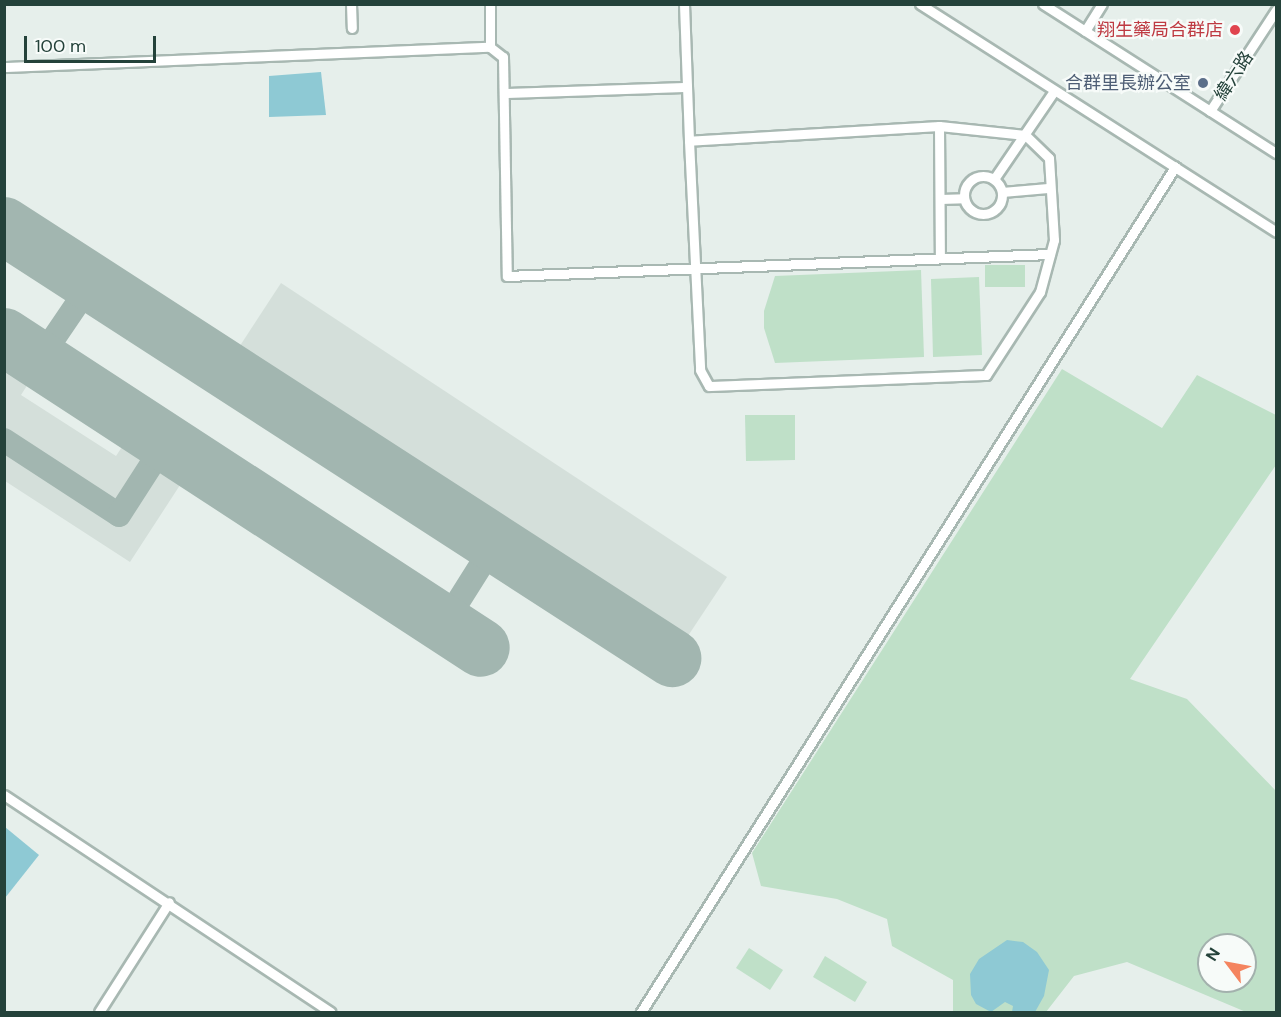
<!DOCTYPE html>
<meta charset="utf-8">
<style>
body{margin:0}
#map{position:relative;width:1281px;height:1017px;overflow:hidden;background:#e6efeb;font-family:"DM Sans","Noto Sans TC",sans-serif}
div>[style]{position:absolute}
.built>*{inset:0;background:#d4dfda}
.green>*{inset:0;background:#bfe0c8}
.water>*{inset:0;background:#8ec9d4}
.taxiway>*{height:24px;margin:-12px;padding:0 12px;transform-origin:12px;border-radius:12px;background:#a2b6b0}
.runway>*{height:58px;margin:-29px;padding:0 29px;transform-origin:29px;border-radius:29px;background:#a2b6b0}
.roads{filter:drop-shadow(2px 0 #a8b8b2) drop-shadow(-2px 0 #a8b8b2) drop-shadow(0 2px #a8b8b2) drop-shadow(0 -2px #a8b8b2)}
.minor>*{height:9px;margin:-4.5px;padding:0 4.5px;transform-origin:4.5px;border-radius:4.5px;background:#fff}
.minor>.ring{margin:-4.5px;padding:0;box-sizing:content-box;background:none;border:9px solid #fff;border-radius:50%}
.dots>*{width:16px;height:16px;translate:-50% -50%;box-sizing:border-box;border:3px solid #f7fbf9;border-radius:50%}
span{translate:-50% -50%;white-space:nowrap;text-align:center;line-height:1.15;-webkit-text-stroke:4.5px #f7fbf9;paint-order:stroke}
.health-label{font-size:18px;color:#be3a42}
.right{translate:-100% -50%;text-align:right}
.street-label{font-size:18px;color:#24423a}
.service-label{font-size:18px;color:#4e5e75}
.frame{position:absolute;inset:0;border:6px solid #24423a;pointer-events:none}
.north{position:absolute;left:1197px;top:933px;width:60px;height:60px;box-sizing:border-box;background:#f7fbf9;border:2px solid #a3b1ad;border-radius:50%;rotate:302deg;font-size:16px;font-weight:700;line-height:24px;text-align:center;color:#24423a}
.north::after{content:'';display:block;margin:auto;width:21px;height:27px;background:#f4845f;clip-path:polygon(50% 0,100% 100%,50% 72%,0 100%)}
.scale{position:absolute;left:24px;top:36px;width:132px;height:27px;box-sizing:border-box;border:3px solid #24423a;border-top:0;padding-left:8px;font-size:18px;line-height:21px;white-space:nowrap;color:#24423a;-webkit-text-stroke:4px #f7fbf9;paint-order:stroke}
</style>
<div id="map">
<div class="built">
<i style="clip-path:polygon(281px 283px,727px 577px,676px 654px,230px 361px)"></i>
<i style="clip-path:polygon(5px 337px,42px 362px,21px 395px,116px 456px,137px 424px,195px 462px,130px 562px,5px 481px)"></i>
</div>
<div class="green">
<i style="clip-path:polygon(985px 265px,1025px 265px,1025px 287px,985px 287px)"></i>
<i style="clip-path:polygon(921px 270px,924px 357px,775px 363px,764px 328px,764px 311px,775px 276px)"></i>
<i style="clip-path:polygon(979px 277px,982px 355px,933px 357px,931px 279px)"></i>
<i style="clip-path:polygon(evenodd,1062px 369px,1162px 428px,1197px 375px,1276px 415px,1276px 465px,1130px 679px,1187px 699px,1276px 791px,1276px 1012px,1246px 1012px,1127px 962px,1074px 976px,1046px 1012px,953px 1012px,953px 980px,892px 946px,887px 919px,837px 899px,761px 886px,752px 853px,1062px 369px,1209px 945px,1245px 945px,1245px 981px,1209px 981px,1209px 945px)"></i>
<i style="clip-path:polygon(745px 415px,795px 415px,795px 460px,746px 461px)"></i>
<i style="clip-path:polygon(749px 948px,783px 970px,770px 990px,736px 968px)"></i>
<i style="clip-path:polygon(825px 956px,867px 982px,855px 1002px,813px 977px)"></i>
</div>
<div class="water">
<i style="clip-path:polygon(321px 72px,326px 115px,269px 117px,269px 76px)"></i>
<i style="clip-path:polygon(5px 827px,39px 855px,5px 898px)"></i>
<i style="clip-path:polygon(1007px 940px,1023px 942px,1037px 952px,1049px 970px,1044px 996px,1035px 1012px,1012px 1012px,1013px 1006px,1005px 1002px,991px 1012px,976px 1004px,971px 995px,970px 974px,979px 959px)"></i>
</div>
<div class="taxiway">
<i style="left:4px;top:355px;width:15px;rotate:-53deg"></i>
<i style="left:39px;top:360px;width:94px;rotate:-55.8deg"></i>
<i style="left:4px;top:440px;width:137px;rotate:33.1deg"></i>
<i style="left:119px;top:515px;width:87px;rotate:-57.2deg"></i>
<i style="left:444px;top:624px;width:96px;rotate:-57.8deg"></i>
</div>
<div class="runway">
<i style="left:4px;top:226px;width:796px;rotate:32.89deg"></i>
<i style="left:4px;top:337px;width:569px;rotate:33.1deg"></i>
</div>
<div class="roads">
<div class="minor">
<i style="left:351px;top:4px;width:24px;rotate:88deg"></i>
<i style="left:490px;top:4px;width:43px;rotate:90deg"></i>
<i style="left:490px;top:47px;width:16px;rotate:38deg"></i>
<i style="left:503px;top:57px;width:219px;rotate:89deg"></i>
<i style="left:507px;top:276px;width:543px;rotate:-2.32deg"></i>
<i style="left:684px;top:4px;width:137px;rotate:87.9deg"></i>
<i style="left:689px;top:141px;width:229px;rotate:87.2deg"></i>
<i style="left:700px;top:370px;width:18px;rotate:61deg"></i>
<i style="left:709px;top:386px;width:277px;rotate:-2.3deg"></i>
<i style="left:986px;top:375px;width:99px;rotate:-57deg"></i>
<i style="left:1040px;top:292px;width:54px;rotate:-74.9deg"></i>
<i style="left:1054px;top:240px;width:82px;rotate:-93.5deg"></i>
<i style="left:1049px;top:158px;width:33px;rotate:-136deg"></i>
<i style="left:1025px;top:135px;width:86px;rotate:-174deg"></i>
<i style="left:939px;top:126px;width:250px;rotate:176.6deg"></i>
<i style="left:920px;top:4px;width:423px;rotate:32.6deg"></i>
<i style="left:1043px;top:4px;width:277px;rotate:32.6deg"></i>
<i style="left:1085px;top:31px;width:32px;rotate:-58deg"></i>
<i style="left:5px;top:67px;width:485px;rotate:-2.4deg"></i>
<i style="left:504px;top:93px;width:183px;rotate:-1.9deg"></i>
<i style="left:1210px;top:111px;width:121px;rotate:-56.8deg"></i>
<i style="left:939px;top:126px;width:132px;rotate:89.6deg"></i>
<i class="ring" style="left:964px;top:176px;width:29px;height:29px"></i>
<i style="left:994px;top:179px;width:107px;rotate:-55.7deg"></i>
<i style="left:1002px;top:192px;width:46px;rotate:-5deg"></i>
<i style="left:940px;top:199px;width:24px;rotate:-2deg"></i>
<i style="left:4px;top:795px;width:392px;rotate:33.6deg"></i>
<i style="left:99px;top:1012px;width:130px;rotate:-57.5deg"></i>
<i style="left:641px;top:1012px;width:1000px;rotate:-57.71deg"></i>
</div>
</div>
<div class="dots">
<i style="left:1235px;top:30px;background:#e0444e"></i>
<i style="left:1203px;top:83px;background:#5c6f8a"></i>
</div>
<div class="health-label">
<span class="right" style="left:1223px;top:30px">翔生藥局合群店</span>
</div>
<div class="street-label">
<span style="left:1234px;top:76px;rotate:-57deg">緯六路</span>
</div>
<div class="service-label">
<span class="right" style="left:1191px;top:83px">合群里長辦公室</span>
</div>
<div class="frame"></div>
<div class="north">N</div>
<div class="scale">100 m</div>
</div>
